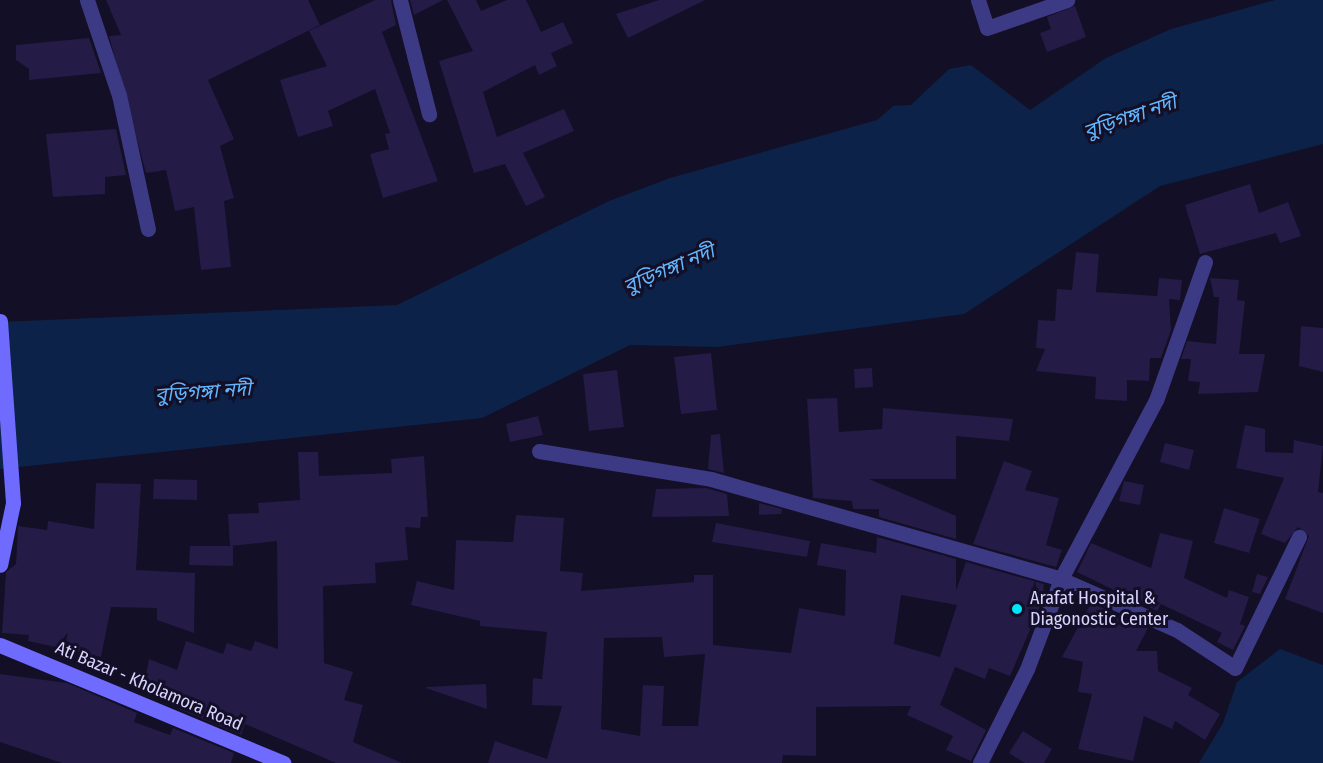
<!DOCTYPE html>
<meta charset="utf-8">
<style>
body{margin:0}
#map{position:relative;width:1323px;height:763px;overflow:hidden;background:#130f26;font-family:"Fira Sans Condensed","Noto Sans Bengali",sans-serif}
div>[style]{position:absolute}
.water>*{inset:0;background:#0c2248}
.building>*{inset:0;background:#241b47}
.street>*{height:15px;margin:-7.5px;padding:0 7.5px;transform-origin:7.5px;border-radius:7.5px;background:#3d3a85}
.secondary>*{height:15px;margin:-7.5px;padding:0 7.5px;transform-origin:7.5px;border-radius:7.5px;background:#6f6bff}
.dots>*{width:16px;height:16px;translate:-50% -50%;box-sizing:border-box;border:3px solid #130f26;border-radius:50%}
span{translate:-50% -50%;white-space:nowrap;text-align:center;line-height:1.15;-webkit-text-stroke:6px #130f26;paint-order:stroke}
.poi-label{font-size:18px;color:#d9d4ff}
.left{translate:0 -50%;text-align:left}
.street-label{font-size:18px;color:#d9d4ff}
.water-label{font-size:20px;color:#62b6ff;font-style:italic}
</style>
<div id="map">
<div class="water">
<i style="clip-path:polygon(1275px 0,1323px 0,1323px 144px,1160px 186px,964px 314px,717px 347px,630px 345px,482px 418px,0 469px,0 322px,397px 305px,609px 201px,670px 178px,877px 120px,893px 106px,911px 105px,949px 69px,971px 65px,1030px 110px,1106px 58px,1171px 29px)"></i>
<i style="clip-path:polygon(1280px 649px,1323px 665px,1323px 763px,1199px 763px,1223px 723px,1237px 682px)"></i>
</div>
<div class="building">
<i style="clip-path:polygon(106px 0,308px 0,320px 25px,208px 80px,234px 139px,220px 146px,234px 198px,224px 201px,231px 267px,201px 270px,194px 207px,175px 211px,166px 170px,146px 173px,109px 36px,121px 35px)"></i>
<i style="clip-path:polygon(375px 0,391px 0,396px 25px,382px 32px,438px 181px,383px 198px,370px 154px,389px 149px,385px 134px,390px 133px,375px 89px,328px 111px,333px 126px,298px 137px,280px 80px,327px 66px,309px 31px)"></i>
<i style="clip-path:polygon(410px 0,443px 0,414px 15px)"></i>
<i style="clip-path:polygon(447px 0,476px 0,481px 11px,507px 0,526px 0,541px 32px,563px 22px,573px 43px,551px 53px,557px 66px,539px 75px,535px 65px,483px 92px,497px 137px,564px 109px,574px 131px,523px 153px,545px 197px,526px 206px,505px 164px,474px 173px,439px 61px,473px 51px)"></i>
<i style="clip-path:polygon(659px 0,705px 0,628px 38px,616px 14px)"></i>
<i style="clip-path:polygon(1075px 6px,1086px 37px,1047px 52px,1040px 33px,1051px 29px,1047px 17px)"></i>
<i style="clip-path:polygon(89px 38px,101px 73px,29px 80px,29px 69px,16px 60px,16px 45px)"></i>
<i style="clip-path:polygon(116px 129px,126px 175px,105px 177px,105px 194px,53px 197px,46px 134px)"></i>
<i style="clip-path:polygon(1250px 184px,1259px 213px,1288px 202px,1301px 236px,1280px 243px,1276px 233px,1200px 254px,1185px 205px)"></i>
<i style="clip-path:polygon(1076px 252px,1099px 254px,1096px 292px,1157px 296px,1159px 278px,1182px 280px,1180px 300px,1169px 299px,1171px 330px,1161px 358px,1150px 358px,1149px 381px,1127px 380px,1127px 401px,1095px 399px,1096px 377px,1036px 371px,1045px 349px,1036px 348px,1038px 320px,1055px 321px,1057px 289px,1072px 290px)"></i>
<i style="clip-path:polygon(1210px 278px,1239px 280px,1237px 300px,1245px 301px,1239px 354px,1265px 354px,1258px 392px,1198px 394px,1200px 382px,1188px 381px,1191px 359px,1181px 359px,1187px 341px,1216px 344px,1219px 297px,1214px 297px)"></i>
<i style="clip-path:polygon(1301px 326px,1323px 328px,1323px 372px,1299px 366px)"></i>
<i style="clip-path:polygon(711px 353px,717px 410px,681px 414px,674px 357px)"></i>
<i style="clip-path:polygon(872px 368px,873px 387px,855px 388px,854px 369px)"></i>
<i style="clip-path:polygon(617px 370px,624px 427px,589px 431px,583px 374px)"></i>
<i style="clip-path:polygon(837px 398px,839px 432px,882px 429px,883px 408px,1013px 419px,1009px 441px,956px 436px,956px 479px,869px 479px,956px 516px,956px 539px,879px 517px,879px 509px,853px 509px,852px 501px,813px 498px,807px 399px)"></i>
<i style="clip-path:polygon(538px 416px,543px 435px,510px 442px,506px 424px)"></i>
<i style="clip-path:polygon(1245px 425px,1265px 429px,1265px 452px,1293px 453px,1294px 440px,1323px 446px,1318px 492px,1323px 493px,1323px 613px,1285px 599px,1309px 536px,1298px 527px,1285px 543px,1261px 534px,1284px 478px,1236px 468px)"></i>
<i style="clip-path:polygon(720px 434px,724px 473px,708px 469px,711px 435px)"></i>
<i style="clip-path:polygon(1165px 443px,1194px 450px,1189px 470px,1160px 462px)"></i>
<i style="clip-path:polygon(298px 452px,318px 452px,319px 476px,392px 473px,391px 459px,424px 456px,428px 517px,421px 517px,420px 528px,405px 527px,408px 560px,375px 563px,376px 583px,323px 586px,324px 663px,353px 672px,344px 700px,363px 705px,353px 742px,402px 763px,336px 763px,245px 724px,241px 735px,179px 709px,184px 698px,144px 686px,149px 659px,177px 670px,186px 641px,223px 654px,227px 643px,251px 651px,255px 641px,278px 649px,277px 541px,230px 546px,228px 514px,259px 513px,258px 503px,300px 500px)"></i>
<i style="clip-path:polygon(1004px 461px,1032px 471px,1025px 490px,1059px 498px,1046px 545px,1062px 550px,1056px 567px,973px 544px)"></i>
<i style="clip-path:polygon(154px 479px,197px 480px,197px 500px,153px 499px)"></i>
<i style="clip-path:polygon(1124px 481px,1144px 485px,1140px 505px,1119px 501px)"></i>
<i style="clip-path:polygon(96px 483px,141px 484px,136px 570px,195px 573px,194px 633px,157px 620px,157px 608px,111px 607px,101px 657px,28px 641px,29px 635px,2px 633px,6px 572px,16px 564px,18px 526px,47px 530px,48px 521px,94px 529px)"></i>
<i style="clip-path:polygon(706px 488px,727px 494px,729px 516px,652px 517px,656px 489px)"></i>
<i style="clip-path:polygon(759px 503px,782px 509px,781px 514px,759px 515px)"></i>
<i style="clip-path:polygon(1224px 508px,1260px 519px,1249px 553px,1214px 543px)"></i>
<i style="clip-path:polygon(evenodd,516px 515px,564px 518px,560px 571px,583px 573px,581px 591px,694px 582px,694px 575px,713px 575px,713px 645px,791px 653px,799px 608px,845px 616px,846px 570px,817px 565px,821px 543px,876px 553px,877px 537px,956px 559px,956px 591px,966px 562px,1044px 584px,1042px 602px,1010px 676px,989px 668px,985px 679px,955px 667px,940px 705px,986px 730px,971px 761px,946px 750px,953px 736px,907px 715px,911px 706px,816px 707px,816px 756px,783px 755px,782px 763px,488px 763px,495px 741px,547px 759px,562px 706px,532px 705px,533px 678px,542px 679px,547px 632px,480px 626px,480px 621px,411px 605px,417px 581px,454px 590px,456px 540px,513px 542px,516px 515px,901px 595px,957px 605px,940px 657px,894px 644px,901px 595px,516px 515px,662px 637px,664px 657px,705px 654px,698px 726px,662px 726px,664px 686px,643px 685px,640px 736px,601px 729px,604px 638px,662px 637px)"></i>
<i style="clip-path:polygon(716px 523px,810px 541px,807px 557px,712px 542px)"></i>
<i style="clip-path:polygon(1160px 533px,1193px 541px,1184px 578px,1227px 598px,1229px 590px,1249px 597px,1240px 624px,1245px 626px,1233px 650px,1217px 642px,1222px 633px,1161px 604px,1157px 611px,1077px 572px,1091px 543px,1151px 568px)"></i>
<i style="clip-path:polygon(190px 546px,233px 546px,233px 566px,189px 565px)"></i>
<i style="clip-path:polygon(1257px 574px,1268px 577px,1260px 594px,1252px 592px)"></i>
<i style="clip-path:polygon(1091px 603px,1148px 628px,1136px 651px,1157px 651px,1158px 671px,1192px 688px,1188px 695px,1220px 714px,1205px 740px,1175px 721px,1172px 729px,1144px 716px,1133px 761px,1078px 749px,1092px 694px,1078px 692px,1083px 662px,1062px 657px)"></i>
<i style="clip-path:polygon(0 674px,67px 683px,137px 713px,134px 722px,170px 735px,173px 728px,234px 753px,231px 763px,62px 763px,0 742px)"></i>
<i style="clip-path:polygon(486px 684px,487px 709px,426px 688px,427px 687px)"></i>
<i style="clip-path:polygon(1023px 731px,1052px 749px,1044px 763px,1025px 763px,1009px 753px)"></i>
</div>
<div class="street">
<i style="left:87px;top:0;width:100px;rotate:71.4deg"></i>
<i style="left:119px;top:95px;width:137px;rotate:77.8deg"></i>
<i style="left:400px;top:0;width:118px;rotate:75.7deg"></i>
<i style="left:978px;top:0;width:29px;rotate:72deg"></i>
<i style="left:987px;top:28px;width:85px;rotate:-19.3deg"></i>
<i style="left:1205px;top:262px;width:146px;rotate:109.5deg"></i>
<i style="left:1156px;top:400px;width:203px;rotate:118deg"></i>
<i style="left:1061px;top:579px;width:127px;rotate:23.7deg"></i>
<i style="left:1177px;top:630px;width:69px;rotate:33.2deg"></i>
<i style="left:1235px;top:668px;width:146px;rotate:-64deg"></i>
<i style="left:539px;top:451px;width:174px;rotate:9.2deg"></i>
<i style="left:711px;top:479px;width:364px;rotate:15.9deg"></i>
<i style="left:1061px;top:579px;width:96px;rotate:110.7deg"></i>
<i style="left:1027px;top:669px;width:105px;rotate:116.6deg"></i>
</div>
<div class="secondary">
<i style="left:0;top:321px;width:182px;rotate:85.9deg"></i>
<i style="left:13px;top:503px;width:63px;rotate:101.8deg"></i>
<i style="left:0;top:645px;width:307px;rotate:22.6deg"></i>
</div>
<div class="dots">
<i style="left:1017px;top:609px;background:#00e5ff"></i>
</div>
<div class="poi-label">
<span class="left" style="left:1030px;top:609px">Arafat Hospital &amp;<br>Diagonostic Center</span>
</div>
<div class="street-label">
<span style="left:149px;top:686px;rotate:23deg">Ati Bazar - Kholamora Road</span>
</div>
<div class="water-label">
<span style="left:1130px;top:117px;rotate:-19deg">বুড়িগঙ্গা নদী</span>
<span style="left:669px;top:269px;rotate:-23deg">বুড়িগঙ্গা নদী</span>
<span style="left:203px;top:392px;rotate:-4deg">বুড়িগঙ্গা নদী</span>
</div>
</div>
